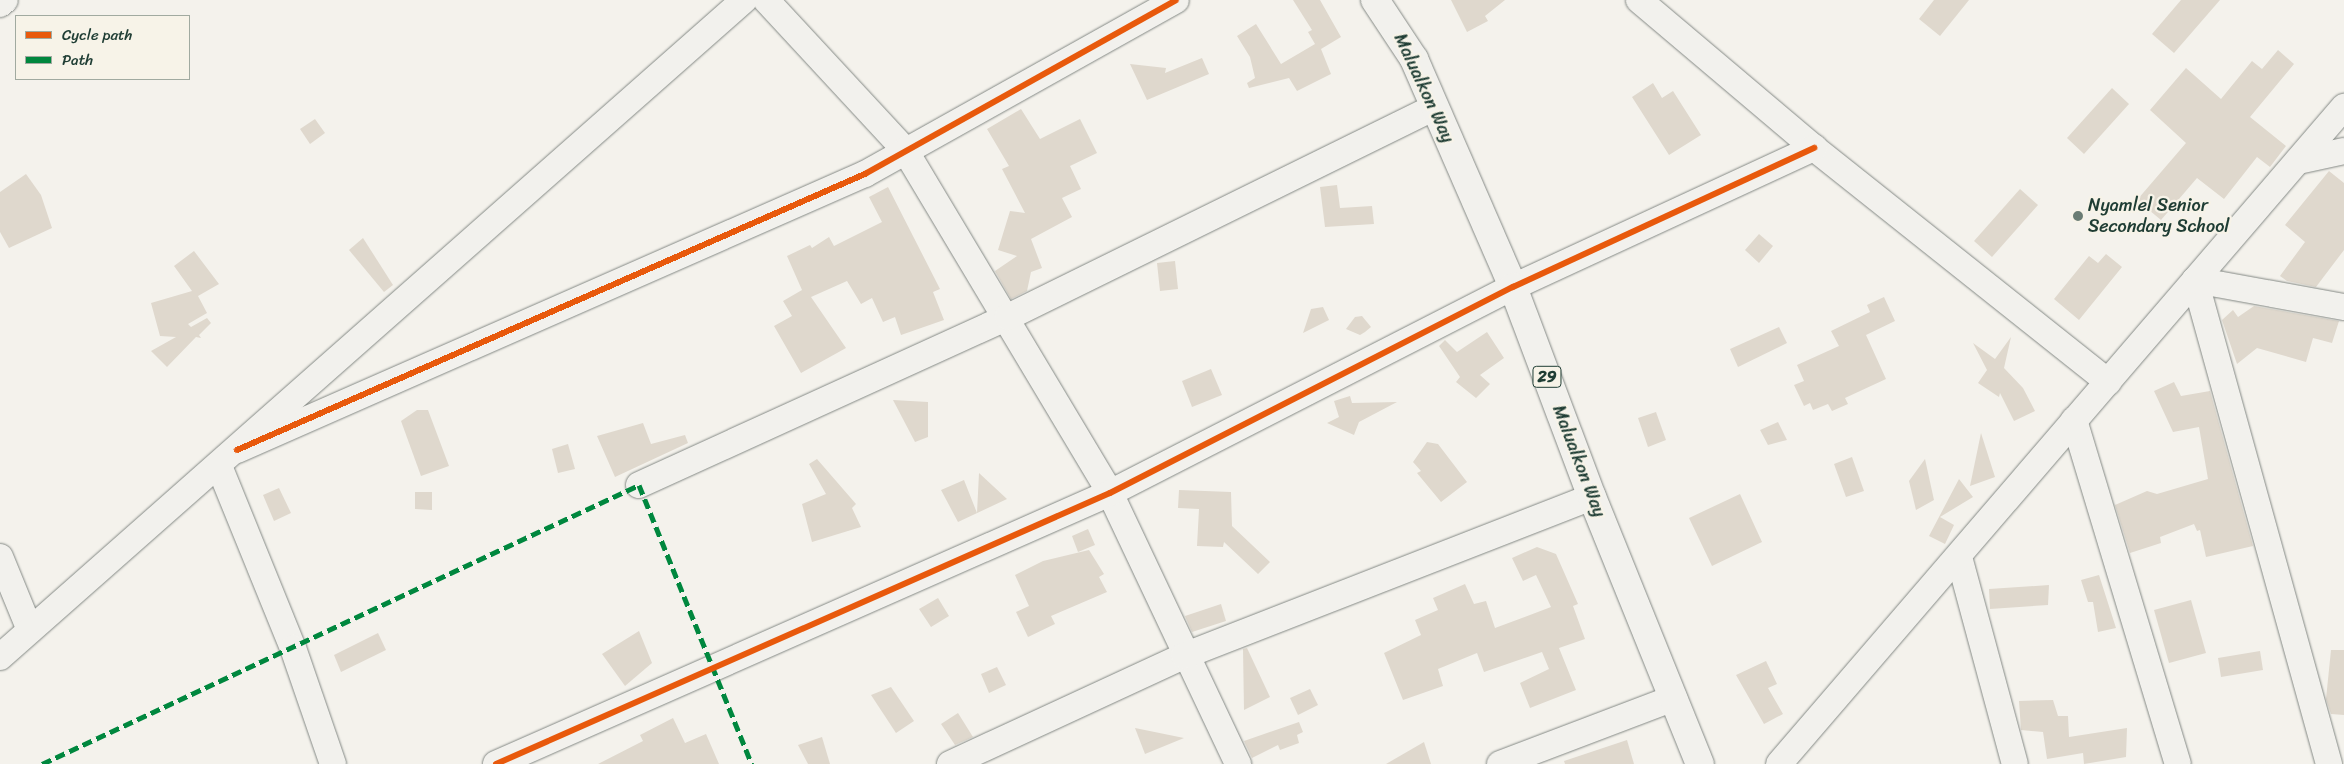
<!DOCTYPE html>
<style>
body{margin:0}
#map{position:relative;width:2344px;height:764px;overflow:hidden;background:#f4f2ec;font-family:Sriracha,sans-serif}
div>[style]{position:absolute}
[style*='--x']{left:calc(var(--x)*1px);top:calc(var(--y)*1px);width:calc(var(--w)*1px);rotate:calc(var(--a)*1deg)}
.building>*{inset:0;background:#dfd8cd}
.roads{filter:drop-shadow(0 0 1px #848985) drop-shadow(0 0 1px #848985)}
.minor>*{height:26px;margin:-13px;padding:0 13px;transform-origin:13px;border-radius:13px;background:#f2f1ed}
.major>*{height:28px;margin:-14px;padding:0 14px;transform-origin:14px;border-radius:14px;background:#f2f1ed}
.quiet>*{height:5px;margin-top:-2.5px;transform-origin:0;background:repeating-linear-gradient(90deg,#00873e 0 10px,transparent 0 15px)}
.cycleway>*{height:6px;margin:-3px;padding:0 3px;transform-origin:3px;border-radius:3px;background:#e8590c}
.dots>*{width:14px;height:14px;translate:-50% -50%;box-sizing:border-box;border:2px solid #f7f3e8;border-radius:50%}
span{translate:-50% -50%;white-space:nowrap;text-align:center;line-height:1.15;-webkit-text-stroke:4.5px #f7f3e8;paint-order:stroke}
.shield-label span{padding:1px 4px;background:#f7f3e8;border:1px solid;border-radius:4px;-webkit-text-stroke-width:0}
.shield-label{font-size:16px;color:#1f3d34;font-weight:700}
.street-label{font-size:18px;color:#1f3d34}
.poi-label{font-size:18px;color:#1f3d34}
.left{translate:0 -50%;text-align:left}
.legend{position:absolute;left:15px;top:15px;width:175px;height:65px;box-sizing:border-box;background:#f7f3e8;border:1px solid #a1aaa0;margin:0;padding:6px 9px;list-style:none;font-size:15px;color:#1f3d34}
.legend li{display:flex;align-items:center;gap:10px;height:25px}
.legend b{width:25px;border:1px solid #a1aaa0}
</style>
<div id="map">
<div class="building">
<i style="clip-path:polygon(1293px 0,1320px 0,1341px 37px,1321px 49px,1331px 74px,1297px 91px,1289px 78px,1249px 88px,1247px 83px,1255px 78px,1250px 57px,1237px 36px,1256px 24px,1281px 64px,1315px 44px,1308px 32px,1312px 30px)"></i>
<i style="clip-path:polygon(1451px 0,1505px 0,1485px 16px,1488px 21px,1467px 32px)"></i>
<i style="clip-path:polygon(1934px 0,1969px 0,1940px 36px,1919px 19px)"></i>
<i style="clip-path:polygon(2181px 0,2220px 0,2174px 53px,2152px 34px)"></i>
<i style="clip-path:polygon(2278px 50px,2294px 64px,2250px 117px,2286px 146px,2270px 167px,2257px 157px,2224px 199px,2197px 178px,2161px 220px,2137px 200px,2186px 143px,2150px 110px,2186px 68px,2221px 99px,2252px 61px,2262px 69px)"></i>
<i style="clip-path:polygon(1202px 58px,1209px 74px,1147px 100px,1130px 64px,1166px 68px,1165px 73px)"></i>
<i style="clip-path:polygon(1653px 83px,1662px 98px,1673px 91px,1701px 135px,1669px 155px,1632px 97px)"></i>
<i style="clip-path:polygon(2112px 88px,2129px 104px,2084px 154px,2067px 138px)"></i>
<i style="clip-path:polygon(1021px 109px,1040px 139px,1080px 119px,1097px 153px,1070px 166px,1081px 189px,1062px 198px,1072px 217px,1031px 239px,1042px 268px,1031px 272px,1027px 291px,1011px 299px,995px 271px,1017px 256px,998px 250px,1010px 211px,1025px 213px,1002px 169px,1009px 166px,987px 129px)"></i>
<i style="clip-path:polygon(315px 119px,325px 133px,310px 144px,300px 129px)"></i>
<i style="clip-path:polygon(2329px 171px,2344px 183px,2344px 250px,2316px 287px,2287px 281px,2280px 276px,2305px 242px,2285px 225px)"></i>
<i style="clip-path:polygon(26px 174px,41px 195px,52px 228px,9px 248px,0 232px,0 192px)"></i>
<i style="clip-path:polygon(1337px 185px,1340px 208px,1372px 206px,1374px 224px,1325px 227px,1320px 187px)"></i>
<i style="clip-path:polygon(888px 187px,940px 289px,933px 292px,944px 320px,901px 335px,895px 317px,883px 322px,872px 298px,861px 304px,847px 281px,811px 297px,846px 348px,801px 373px,774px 326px,792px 316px,783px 301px,802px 290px,787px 256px,810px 245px,812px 248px,829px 237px,834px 246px,882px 222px,869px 197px)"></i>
<i style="clip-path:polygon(2020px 189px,2038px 205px,1992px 257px,1974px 241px)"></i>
<i style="clip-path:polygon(1759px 234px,1773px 246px,1759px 263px,1745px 250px)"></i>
<i style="clip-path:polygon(363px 238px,393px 285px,384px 292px,349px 250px)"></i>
<i style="clip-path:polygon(194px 251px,219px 284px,198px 296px,207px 313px,188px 324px,191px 327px,207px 318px,211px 323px,199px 335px,201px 338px,196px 337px,167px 367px,151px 351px,176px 337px,160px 336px,151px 303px,192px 291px,174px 266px)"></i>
<i style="clip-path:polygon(2106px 254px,2122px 267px,2079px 320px,2054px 299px,2089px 256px,2098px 263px)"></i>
<i style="clip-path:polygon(1175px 261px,1178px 289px,1160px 291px,1157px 263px)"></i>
<i style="clip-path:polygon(1884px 297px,1895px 321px,1866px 335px,1886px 379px,1845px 398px,1848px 404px,1832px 411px,1828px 404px,1813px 410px,1810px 403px,1804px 406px,1794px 385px,1804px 381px,1797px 365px,1839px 346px,1831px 331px,1870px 312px,1867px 305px)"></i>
<i style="clip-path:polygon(2254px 306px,2339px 321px,2332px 343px,2313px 338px,2306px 362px,2257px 348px,2237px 364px,2222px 320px,2233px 310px,2238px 317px)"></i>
<i style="clip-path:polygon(1323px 307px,1329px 320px,1303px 333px,1311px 309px)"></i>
<i style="clip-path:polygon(1362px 316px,1371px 327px,1365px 332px,1360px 335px,1346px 329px,1355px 317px)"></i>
<i style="clip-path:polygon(1779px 327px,1787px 343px,1738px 367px,1730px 349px)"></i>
<i style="clip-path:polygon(1487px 332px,1504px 358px,1480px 375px,1490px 384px,1476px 398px,1456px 382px,1460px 377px,1439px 346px,1445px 340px,1457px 352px)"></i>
<i style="clip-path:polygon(2011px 337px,2004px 368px,2023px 388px,2035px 411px,2014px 421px,2000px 393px,1999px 397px,1978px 383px,1987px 370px,1973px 343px,1995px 359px)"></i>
<i style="clip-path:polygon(1211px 369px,1222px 395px,1192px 407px,1182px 381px)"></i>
<i style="clip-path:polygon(2174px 382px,2181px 396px,2210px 391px,2253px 546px,2206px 557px,2200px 530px,2197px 531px,2194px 524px,2160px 537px,2161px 543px,2130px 553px,2115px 505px,2147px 491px,2157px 494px,2208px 479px,2199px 427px,2173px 432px,2154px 391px)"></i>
<i style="clip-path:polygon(1350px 396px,1352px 403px,1397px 402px,1359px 422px,1354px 435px,1327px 423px,1339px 417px,1334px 401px)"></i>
<i style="clip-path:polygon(893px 400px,928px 402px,928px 437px,915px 442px)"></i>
<i style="clip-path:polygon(417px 410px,428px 410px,449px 466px,421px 476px,401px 421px)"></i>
<i style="clip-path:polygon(1656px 412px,1666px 440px,1648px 447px,1638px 418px)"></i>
<i style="clip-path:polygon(1778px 422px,1787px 440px,1768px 445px,1760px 430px)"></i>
<i style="clip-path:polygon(643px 423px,651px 444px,685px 435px,688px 443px,615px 477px,597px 436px)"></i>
<i style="clip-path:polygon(1981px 433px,1995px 477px,1970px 486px)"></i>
<i style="clip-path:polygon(1427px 442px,1438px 444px,1467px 482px,1441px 502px,1417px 473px,1421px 471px,1413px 462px)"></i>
<i style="clip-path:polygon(568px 444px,575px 469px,558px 473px,552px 449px)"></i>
<i style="clip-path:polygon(1852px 457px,1864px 491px,1846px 497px,1834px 464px)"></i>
<i style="clip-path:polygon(817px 459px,856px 504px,852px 508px,861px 527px,812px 542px,802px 504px,826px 494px,809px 464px)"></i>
<i style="clip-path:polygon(1925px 459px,1934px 500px,1916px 510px,1909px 481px)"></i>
<i style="clip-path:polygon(979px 473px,1007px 499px,958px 522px,941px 490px,964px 480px,977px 513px)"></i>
<i style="clip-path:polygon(1959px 479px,1973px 497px,1940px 517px,1954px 525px,1945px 544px,1929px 536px)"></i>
<i style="clip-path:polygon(279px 488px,291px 513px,274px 521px,263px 495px)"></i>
<i style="clip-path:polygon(1179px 490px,1231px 492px,1232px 526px,1270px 562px,1258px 574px,1224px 542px,1223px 547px,1197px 546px,1199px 509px,1178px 508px)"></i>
<i style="clip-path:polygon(415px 492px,432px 492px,432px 510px,415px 509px)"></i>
<i style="clip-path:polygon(1740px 494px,1762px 542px,1712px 566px,1689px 518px)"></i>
<i style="clip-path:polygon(1088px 529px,1095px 545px,1078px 552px,1072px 536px)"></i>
<i style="clip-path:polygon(1537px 547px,1556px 554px,1578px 604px,1573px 606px,1585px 639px,1559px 648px,1576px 690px,1530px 708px,1520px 683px,1549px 669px,1542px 652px,1484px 672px,1477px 653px,1438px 669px,1443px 686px,1403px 700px,1384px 653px,1421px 635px,1415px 620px,1438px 610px,1433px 598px,1465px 584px,1474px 604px,1486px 601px,1495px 628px,1551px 607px,1536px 575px,1523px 581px,1512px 558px)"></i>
<i style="clip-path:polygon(1089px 550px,1104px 574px,1099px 577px,1107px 592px,1051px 616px,1055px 624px,1028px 637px,1016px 612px,1029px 606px,1015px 575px,1043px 561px)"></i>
<i style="clip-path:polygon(2099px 575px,2116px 628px,2098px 632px,2093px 602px,2088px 602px,2081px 580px)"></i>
<i style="clip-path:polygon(2049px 585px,2048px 605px,1990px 609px,1989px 589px)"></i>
<i style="clip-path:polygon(938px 598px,949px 616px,931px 627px,919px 609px)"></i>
<i style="clip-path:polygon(2191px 600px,2206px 653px,2169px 663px,2154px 610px)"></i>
<i style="clip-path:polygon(1221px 604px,1226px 621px,1192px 632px,1185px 616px)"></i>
<i style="clip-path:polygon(639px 631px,652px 663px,625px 686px,602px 654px)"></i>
<i style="clip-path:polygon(378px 633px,386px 650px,341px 672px,334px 655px)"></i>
<i style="clip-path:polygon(1247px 648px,1270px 697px,1244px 710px,1243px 649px)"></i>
<i style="clip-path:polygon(2331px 650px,2344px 650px,2344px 715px,2331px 714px,2326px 699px)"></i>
<i style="clip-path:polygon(2260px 651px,2263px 670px,2221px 677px,2218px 658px)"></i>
<i style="clip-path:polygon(1766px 661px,1777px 684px,1768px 688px,1783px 714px,1764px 724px,1736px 675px)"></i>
<i style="clip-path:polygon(997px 667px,1006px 685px,989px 693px,981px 674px)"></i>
<i style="clip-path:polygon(891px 687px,914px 721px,896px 733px,871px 695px)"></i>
<i style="clip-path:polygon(1310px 689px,1318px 705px,1298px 715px,1290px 698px)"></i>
<i style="clip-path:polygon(2053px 700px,2058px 716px,2068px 716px,2069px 737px,2127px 728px,2126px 757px,2084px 764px,2083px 753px,2047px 759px,2043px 732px,2021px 730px,2019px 701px)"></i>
<i style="clip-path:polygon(958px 713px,973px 737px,955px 745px,941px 724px)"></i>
<i style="clip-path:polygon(673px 718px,685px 743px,706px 734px,719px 764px,598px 764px,643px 741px,640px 735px)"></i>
<i style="clip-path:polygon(1299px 722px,1303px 732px,1297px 735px,1299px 743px,1280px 750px,1278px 745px,1252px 758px,1244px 741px)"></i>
<i style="clip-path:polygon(1135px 728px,1184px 738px,1145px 754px)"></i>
<i style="clip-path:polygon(822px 737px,830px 764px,808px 764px,798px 745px)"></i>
<i style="clip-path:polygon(1627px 740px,1634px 764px,1565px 764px,1564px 761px)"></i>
<i style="clip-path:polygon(1424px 742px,1431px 764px,1386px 764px)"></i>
</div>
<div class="roads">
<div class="minor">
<i style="--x:766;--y:0;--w:205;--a:47.2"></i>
<i style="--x:905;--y:150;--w:400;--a:59.1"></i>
<i style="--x:1110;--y:493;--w:300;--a:64.7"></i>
<i style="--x:1639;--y:0;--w:229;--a:40.2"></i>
<i style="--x:1814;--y:148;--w:376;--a:38.5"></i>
<i style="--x:0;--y:4;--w:6;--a:-39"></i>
<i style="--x:2298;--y:161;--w:47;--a:-12.3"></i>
<i style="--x:2074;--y:420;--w:359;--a:73.2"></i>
<i style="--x:237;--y:450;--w:686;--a:-23.73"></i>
<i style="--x:865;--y:174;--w:356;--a:-29.2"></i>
<i style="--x:219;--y:466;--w:196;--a:67.9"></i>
<i style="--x:293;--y:648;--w:123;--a:71"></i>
<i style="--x:639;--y:485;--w:405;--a:-24.5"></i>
<i style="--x:1008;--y:317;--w:475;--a:-26.2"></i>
<i style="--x:0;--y:557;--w:79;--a:67.7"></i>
<i style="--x:1959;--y:557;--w:214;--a:74.9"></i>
<i style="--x:0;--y:657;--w:993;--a:-41.45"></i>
<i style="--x:496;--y:764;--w:671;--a:-23.82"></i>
<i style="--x:1110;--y:493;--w:453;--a:-27.1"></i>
<i style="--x:1513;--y:287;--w:332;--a:-24.8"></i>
<i style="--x:950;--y:764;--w:258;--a:-24.8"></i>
<i style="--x:1184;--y:656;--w:438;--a:-21.3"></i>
<i style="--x:1500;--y:764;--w:186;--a:-20.8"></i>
<i style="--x:1779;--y:764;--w:867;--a:-49.31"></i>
<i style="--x:2329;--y:764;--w:502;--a:-105.48"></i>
<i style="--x:2195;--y:280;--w:151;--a:10.3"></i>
</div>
<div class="major">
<i style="--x:1375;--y:0;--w:71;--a:56.5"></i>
<i style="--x:1414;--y:59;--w:249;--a:66.5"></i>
<i style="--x:1513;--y:287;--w:224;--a:69.4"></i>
<i style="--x:1592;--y:497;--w:288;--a:68"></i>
</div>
</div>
<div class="quiet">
<i style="--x:42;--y:764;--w:659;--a:-25.05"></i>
<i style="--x:639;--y:485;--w:301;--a:68"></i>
</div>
<div class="cycleway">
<i style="--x:237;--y:450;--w:686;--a:-23.73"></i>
<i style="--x:865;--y:174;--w:356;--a:-29.2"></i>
<i style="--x:496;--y:764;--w:671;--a:-23.82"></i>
<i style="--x:1110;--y:493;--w:453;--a:-27.1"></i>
<i style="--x:1513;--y:287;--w:332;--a:-24.8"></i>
</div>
<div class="dots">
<i style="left:2078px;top:216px;background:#6a7c74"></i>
</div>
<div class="shield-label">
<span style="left:1547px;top:377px">29</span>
</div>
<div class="street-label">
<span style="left:1424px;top:88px;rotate:65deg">Malualkon Way</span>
<span style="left:1579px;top:461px;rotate:69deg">Malualkon Way</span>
</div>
<div class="poi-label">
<span class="left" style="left:2088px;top:216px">Nyamlel Senior<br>Secondary School</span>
</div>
<ul class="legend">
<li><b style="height:6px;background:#e8590c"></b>Cycle path</li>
<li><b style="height:6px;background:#00873e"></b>Path</li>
</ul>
</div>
